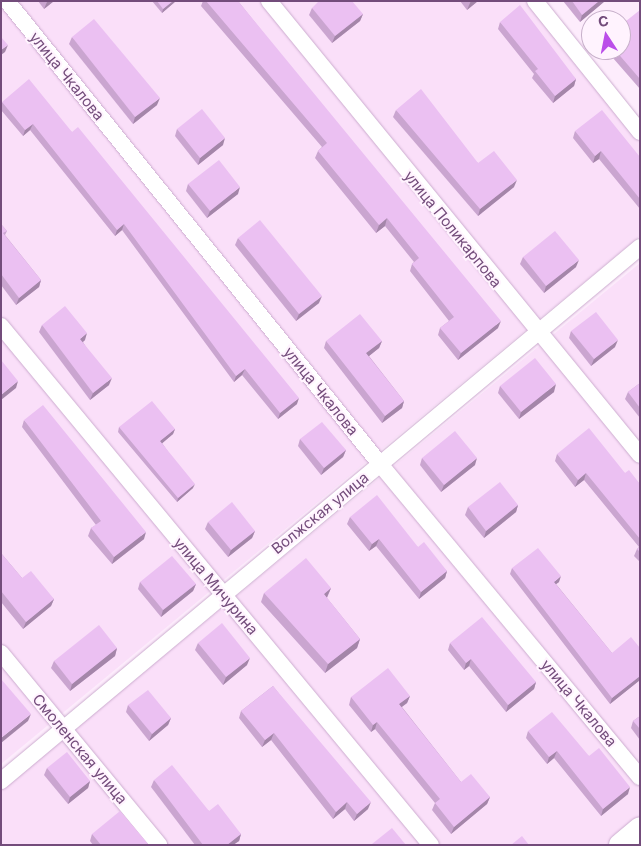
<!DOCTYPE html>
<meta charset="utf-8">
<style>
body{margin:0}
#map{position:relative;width:641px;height:846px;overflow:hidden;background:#fdecfc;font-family:Inter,sans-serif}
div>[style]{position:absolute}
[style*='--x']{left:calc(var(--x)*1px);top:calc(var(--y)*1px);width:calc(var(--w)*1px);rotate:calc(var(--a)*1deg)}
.residential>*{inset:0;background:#fadff9}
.roads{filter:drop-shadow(0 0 1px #ccaccf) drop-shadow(0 0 1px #ccaccf)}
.minor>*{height:16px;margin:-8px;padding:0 8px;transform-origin:8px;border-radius:8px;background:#fff}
.secondary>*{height:22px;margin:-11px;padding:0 11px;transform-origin:11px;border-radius:11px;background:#fff}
.wall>*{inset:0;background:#caa5d0}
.shaded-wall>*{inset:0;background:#a486a9}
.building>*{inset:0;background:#ebc0f2}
span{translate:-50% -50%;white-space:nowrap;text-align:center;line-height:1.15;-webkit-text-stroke:4px #fff3fe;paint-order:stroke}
.street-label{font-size:15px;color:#734c7b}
.frame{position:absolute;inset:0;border:2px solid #734c7b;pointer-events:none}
.north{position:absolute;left:581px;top:10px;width:50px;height:50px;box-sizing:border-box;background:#fff3fe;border:1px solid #c7b0ca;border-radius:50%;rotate:349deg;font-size:14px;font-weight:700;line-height:20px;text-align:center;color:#734c7b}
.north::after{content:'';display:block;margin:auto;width:18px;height:22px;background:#bb4ee9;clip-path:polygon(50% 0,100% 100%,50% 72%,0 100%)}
</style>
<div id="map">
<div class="residential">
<i style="clip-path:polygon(1px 1px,530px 1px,640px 139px,640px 236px,1px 764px)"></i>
<i style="clip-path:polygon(640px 263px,640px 845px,1px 845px,1px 790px)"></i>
</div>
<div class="roads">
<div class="minor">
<i style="--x:7;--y:1;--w:595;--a:51.14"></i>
<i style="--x:380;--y:464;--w:407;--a:50.3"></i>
<i style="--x:269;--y:1;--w:586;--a:50.74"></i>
<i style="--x:535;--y:1;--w:168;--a:51.3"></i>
<i style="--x:1;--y:326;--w:674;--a:50.36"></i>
<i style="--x:1;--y:653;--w:249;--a:50.5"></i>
<i style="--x:1;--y:781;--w:833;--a:-39.88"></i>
</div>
<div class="secondary">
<i style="--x:620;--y:845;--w:26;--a:-40"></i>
</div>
</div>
<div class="wall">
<i style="clip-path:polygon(38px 1px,54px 1px,44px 9px)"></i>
<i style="clip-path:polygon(152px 1px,176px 1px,162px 13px)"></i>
<i style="clip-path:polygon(203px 1px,238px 1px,498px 328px,458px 360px,438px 335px,440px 328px,449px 321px,410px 271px,412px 264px,414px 262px,385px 226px,376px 233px,315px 158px,318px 151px,322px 147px,201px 6px)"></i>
<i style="clip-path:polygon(460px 1px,478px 1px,467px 10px)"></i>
<i style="clip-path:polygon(563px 1px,605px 1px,580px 22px)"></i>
<i style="clip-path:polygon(312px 8px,363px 14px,360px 21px,332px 43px,309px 15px)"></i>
<i style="clip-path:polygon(640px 10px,640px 89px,606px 50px,621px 50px)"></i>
<i style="clip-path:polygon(500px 22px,576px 79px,574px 86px,553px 103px,532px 78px,534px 74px,498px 29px)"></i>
<i style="clip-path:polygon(72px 37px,157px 105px,133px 124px,69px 44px)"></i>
<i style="clip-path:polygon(2px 102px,72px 132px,297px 404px,278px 419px,242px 375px,234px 382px,122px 230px,115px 236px,30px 130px,23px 136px,1px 110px)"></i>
<i style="clip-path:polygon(396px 110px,478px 163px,514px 187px,478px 216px,393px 117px)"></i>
<i style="clip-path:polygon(177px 129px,223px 145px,198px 165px,175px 136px)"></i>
<i style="clip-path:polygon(575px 131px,640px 157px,640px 209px,599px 159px,593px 163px,573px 138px)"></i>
<i style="clip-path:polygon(188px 184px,238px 194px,207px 218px,186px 191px)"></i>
<i style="clip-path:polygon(1px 224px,7px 231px,5px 235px,41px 280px,39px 287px,16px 305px,1px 285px)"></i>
<i style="clip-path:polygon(238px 238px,319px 303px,296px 321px,235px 245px)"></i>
<i style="clip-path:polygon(523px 257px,576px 267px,544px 293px,520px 264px)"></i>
<i style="clip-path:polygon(42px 325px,85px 340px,83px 342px,109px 385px,90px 400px,39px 332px)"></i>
<i style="clip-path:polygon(571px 331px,615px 347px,591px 366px,569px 338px)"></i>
<i style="clip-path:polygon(326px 341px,382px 341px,379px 348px,369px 356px,404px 401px,402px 408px,382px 423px,324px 348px)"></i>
<i style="clip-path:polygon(640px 383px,640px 418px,625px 399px,628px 392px)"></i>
<i style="clip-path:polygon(500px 386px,554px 392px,519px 419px,498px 393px)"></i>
<i style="clip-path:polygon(24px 420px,144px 539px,112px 564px,88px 536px,91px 528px,96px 525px,22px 427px)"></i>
<i style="clip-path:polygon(119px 427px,175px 429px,173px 434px,162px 443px,193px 488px,177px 502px,118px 432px)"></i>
<i style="clip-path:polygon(300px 439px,346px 450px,343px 457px,321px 475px,298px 446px)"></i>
<i style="clip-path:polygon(557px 454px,625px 473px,640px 484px,640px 562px,634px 556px,637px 549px,639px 547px,584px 480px,575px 487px,555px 461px)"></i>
<i style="clip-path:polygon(422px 458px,475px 465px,441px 492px,420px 465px)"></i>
<i style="clip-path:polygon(518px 505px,516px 512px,484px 538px,465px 515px,468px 507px)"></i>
<i style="clip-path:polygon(350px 517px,418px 547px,447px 571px,445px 578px,419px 599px,376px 546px,369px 551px,347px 524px)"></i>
<i style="clip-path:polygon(208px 522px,255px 531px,252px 538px,228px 557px,205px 529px)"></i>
<i style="clip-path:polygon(1px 553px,22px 578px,54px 599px,51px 606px,23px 629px,1px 602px)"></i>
<i style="clip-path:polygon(512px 568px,559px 582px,556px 584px,612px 653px,640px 648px,640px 680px,610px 704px,510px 574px)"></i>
<i style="clip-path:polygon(140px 582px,196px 584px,193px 591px,161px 617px,138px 589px)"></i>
<i style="clip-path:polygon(331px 588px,327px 598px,360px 639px,357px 648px,325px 673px,261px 602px,264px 593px)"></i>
<i style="clip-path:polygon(198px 643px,247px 665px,223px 685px,195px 650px)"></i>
<i style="clip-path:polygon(450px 643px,536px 682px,534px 689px,506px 712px,469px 666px,464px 670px,448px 650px)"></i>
<i style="clip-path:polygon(117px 648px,115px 656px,70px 691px,51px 668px,54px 661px)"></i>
<i style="clip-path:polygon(273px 686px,368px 809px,354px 821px,345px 809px,333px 819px,271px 740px,262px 747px,239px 718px,241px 711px)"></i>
<i style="clip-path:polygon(410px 696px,407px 703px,402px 707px,461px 782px,490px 797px,487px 804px,451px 834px,432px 810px,435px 803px,375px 729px,371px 732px,349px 705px,351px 697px)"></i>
<i style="clip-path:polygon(128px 705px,171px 718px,168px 725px,149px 741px,126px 712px)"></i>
<i style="clip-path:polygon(640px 716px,640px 740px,631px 728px,633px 721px)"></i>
<i style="clip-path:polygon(528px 731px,589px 756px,628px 794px,601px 816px,554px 758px,547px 764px,526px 738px)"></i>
<i style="clip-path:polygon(47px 768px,90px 781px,88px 788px,68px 804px,44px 775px)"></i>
<i style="clip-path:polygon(154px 780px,209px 811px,241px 834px,239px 841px,233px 845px,195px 845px,151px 787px)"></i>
<i style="clip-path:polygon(92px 834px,149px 845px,93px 845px,90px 841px)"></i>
</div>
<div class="shaded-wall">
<i style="clip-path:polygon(47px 1px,54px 1px,44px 9px,47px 2px)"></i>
<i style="clip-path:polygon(173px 1px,176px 1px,162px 13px,163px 9px)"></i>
<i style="clip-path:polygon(471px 1px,478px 1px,467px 10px,470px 3px)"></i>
<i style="clip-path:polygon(599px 1px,605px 1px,580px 22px,582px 15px)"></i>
<i style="clip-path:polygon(363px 14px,360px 21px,332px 43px,335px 36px)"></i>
<i style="clip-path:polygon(8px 45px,5px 52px,1px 55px,1px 50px)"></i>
<i style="clip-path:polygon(576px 79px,574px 86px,553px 103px,555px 96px)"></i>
<i style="clip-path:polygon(160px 98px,157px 105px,133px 124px,135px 117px)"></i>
<i style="clip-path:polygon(33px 124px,30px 130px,23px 136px,25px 130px)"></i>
<i style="clip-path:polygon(225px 138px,223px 145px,198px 165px,200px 158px)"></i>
<i style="clip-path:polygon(601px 151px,599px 159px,593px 163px,595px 156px)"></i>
<i style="clip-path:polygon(517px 180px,514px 187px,478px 216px,480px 209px)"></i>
<i style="clip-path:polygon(240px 187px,238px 194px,207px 218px,210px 211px)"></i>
<i style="clip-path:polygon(387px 218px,385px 226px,376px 233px,379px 225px)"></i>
<i style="clip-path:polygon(124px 224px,122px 230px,115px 236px,117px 230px)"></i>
<i style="clip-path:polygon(579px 260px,576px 267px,544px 293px,546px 286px)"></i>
<i style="clip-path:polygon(41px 280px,39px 287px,16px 305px,19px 298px)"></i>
<i style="clip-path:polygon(322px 296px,319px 303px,296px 321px,299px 314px)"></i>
<i style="clip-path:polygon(501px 321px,498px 328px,458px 360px,461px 353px)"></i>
<i style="clip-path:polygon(87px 333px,85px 340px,78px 346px,80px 339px)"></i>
<i style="clip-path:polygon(618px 340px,615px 347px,591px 366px,594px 359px)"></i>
<i style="clip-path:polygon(382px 341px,379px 348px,364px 360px,366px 353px)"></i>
<i style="clip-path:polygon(245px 369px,242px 375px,234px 382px,236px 376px)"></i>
<i style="clip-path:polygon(112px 378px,109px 385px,90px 400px,93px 393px)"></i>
<i style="clip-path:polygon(18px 381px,16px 388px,1px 400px,1px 395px)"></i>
<i style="clip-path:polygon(556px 384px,554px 392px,519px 419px,521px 412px)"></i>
<i style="clip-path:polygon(299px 398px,297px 404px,278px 419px,280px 413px)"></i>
<i style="clip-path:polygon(404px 401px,402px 408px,382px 423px,385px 416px)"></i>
<i style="clip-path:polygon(175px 429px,173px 434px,159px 446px,160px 441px)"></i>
<i style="clip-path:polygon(346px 450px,343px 457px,321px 475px,324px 468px)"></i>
<i style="clip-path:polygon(477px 458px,475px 465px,441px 492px,444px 485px)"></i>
<i style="clip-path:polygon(586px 473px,584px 480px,575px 487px,578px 480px)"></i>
<i style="clip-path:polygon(195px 484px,193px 488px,177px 502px,178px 498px)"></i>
<i style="clip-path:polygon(518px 505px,516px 512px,484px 538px,486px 531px)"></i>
<i style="clip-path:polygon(255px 531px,252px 538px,228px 557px,231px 550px)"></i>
<i style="clip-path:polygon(146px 532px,144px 539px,112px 564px,114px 557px)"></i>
<i style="clip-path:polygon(379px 539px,376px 546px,369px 551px,372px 544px)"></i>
<i style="clip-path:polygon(447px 571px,445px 578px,419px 599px,421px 592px)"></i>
<i style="clip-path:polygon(561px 576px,559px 582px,552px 587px,554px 582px)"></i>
<i style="clip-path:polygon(196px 584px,193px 591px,161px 617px,163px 610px)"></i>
<i style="clip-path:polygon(331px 588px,327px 597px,320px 603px,324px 594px)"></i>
<i style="clip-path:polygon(54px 599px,51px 606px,23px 629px,26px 622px)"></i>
<i style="clip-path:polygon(360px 639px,357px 648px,325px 673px,328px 664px)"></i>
<i style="clip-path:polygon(117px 648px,115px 656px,70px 691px,72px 684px)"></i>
<i style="clip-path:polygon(250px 658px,247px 665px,223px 685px,226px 677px)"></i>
<i style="clip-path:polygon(471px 659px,469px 666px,464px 670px,466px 663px)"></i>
<i style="clip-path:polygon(640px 676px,640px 680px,610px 704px,612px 698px)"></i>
<i style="clip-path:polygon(536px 682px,534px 689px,506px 712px,508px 705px)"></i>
<i style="clip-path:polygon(410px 696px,407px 703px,396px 711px,399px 704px)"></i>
<i style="clip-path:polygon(31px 714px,28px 721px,1px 743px,1px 738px)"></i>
<i style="clip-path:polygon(171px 718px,168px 725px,149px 741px,152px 734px)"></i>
<i style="clip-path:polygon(377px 722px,375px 729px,371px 732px,373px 725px)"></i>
<i style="clip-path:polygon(274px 733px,271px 740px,262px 747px,265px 740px)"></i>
<i style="clip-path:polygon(557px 751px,554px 758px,547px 764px,549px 757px)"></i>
<i style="clip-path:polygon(90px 781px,88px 788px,68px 804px,70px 797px)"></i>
<i style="clip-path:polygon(630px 787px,628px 794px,601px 816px,603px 809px)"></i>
<i style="clip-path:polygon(490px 797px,487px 804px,451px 834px,454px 827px)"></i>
<i style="clip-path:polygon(347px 802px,345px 809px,333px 819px,336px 812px)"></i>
<i style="clip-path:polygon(371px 802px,368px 809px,354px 821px,357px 814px)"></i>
<i style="clip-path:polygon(241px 834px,239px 841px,233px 845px,227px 845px)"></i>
</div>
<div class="building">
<i style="clip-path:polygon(157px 1px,173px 1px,163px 9px)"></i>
<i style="clip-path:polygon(206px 1px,238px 1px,501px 321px,461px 353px,440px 328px,454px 317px,412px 264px,419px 258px,387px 218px,379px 225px,318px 151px,327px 143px)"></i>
<i style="clip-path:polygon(319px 1px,352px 1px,363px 14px,335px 36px,312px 8px)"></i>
<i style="clip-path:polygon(572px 1px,599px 1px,582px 15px)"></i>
<i style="clip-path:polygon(520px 5px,576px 79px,555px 96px,535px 71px,538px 69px,500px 22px)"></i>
<i style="clip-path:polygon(640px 10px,640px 79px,615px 50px,621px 50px,621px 25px)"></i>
<i style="clip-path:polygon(94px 19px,160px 98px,135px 117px,72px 37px)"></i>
<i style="clip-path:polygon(1px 37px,8px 45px,1px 50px)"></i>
<i style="clip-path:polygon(29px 79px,72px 132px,78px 127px,299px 398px,280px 413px,245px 369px,236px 376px,124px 224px,117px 230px,33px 124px,25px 130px,2px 102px)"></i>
<i style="clip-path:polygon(421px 89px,478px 163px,494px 151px,517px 180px,480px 209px,396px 110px)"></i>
<i style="clip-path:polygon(202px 109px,225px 138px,200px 158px,177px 129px)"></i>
<i style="clip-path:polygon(602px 110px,640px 157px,640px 199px,601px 151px,595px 156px,575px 131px)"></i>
<i style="clip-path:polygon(219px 160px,240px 187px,210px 211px,188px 184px)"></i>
<i style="clip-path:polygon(260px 220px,322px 296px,299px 314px,238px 238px)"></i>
<i style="clip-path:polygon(1px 224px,7px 231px,3px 233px,41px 280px,19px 298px,1px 274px)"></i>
<i style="clip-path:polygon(555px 231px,579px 260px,546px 286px,523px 257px)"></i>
<i style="clip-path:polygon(65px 306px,87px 333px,80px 339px,112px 378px,93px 393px,42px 325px)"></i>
<i style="clip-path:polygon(596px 312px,618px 340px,594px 359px,571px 331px)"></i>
<i style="clip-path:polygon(360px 314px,382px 341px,366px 353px,404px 401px,385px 416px,326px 341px)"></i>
<i style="clip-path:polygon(535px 358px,556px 384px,521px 412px,500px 386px)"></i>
<i style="clip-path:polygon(1px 360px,18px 381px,1px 395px)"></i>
<i style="clip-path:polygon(640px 383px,640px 408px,628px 392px)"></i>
<i style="clip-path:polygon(152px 401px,175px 429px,160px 441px,195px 484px,178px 498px,119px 427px)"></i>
<i style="clip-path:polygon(43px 405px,146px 532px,114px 557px,91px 528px,101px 521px,24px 420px)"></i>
<i style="clip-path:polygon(322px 422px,346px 450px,324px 468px,300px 439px)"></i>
<i style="clip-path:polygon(589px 428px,625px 473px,629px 470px,640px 484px,640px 539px,586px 473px,578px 480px,557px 454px)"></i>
<i style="clip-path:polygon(455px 431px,477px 458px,444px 485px,422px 458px)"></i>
<i style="clip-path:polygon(500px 482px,518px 505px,486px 531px,468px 507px)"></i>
<i style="clip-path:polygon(377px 495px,418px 547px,424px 542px,447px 571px,421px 592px,379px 539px,372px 544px,350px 517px)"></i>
<i style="clip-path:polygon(232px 502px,255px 531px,231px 550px,208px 522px)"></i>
<i style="clip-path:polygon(640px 547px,640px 552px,637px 549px)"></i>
<i style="clip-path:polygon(538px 548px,561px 576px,554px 582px,612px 653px,631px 637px,640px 648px,640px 676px,612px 698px,512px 568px)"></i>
<i style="clip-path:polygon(1px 553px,22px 578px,31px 571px,54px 599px,26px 622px,1px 591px)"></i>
<i style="clip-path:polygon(172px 556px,196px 584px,163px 610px,140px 582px)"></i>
<i style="clip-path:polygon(306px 558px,331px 588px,324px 594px,360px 639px,328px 664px,264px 593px)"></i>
<i style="clip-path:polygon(482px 617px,536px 682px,508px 705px,471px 659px,466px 663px,450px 643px)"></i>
<i style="clip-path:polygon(222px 623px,250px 658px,226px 677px,198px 643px)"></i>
<i style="clip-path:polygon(99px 625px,117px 648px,72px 684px,54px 661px)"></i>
<i style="clip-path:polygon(388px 668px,410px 696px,399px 704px,461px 782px,471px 774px,490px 797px,454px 827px,435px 803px,440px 799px,377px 722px,373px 725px,351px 697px)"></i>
<i style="clip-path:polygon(1px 679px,31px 714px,1px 738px)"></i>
<i style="clip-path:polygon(273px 686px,371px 802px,357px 814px,347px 802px,336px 812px,274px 733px,265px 740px,241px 711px)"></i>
<i style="clip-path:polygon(148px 690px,171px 718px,152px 734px,128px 705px)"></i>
<i style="clip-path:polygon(552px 712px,589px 756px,599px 748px,630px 787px,603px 809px,557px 751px,549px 757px,528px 731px)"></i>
<i style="clip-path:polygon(640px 716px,640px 729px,633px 721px)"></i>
<i style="clip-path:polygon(67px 752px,90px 781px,70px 797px,47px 768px)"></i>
<i style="clip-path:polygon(172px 765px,209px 811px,218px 804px,241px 834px,227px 845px,203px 845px,154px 780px)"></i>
<i style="clip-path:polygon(120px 811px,149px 845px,101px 845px,92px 834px)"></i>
<i style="clip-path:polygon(392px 828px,406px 845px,372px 845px,372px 844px)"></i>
<i style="clip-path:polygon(522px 836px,529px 845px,511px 845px)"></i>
</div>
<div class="street-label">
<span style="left:67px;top:76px;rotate:51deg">улица Чкалова</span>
<span style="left:453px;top:229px;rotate:51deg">улица Поликарпова</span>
<span style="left:321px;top:391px;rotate:51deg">улица Чкалова</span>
<span style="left:320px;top:513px;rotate:-39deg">Волжская улица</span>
<span style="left:216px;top:586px;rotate:50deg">улица Мичурина</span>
<span style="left:579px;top:703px;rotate:50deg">улица Чкалова</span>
<span style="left:80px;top:749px;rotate:50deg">Смоленская улица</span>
</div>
<div class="frame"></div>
<div class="north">С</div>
</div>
